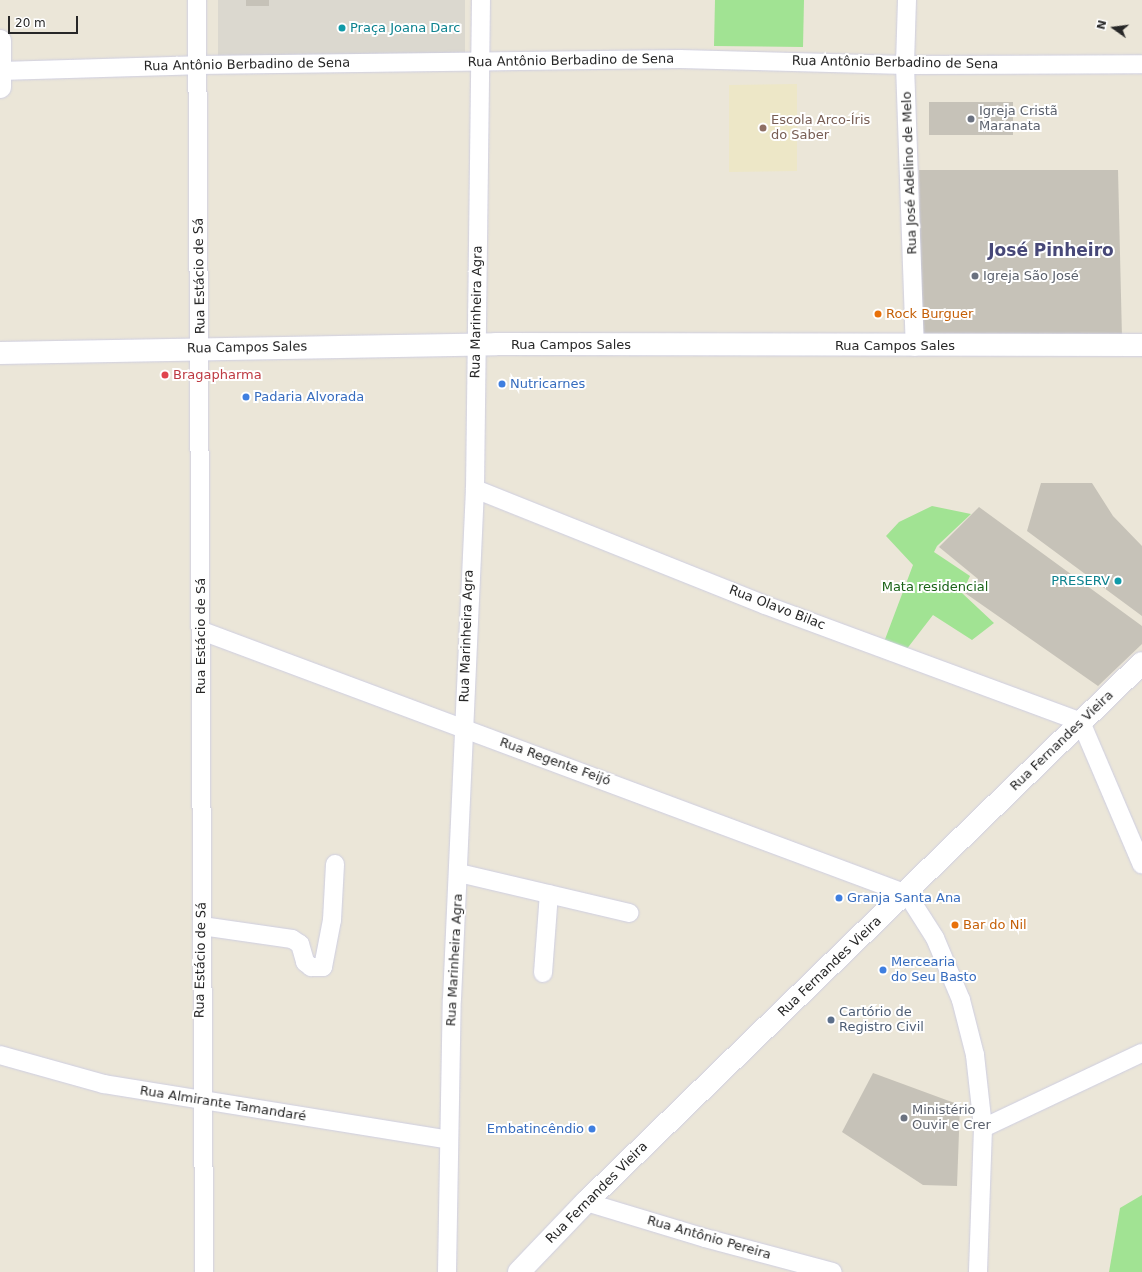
<!DOCTYPE html>
<meta charset="utf-8">
<style>
body{margin:0}
#map{position:relative;width:1142px;height:1272px;overflow:hidden;background:#ebe6d8;font-family:"DejaVu Sans",sans-serif}
div>[style]{position:absolute}
[style*='--x']{left:calc(var(--x)*1px);top:calc(var(--y)*1px);width:calc(var(--w)*1px);rotate:calc(var(--a)*1deg)}
.education>*{inset:0;background:#ede7c7}
.green>*{inset:0;background:#a1e393}
.plaza>*{inset:0;background:#dbd8cf}
.building>*{inset:0;background:#c6c2b8}
.roads{filter:drop-shadow(0 0 1px #cecee1) drop-shadow(0 0 1px #cecee1)}
.street>*{height:18px;margin:-9px;padding:0 9px;transform-origin:9px;border-radius:9px;background:#fff}
.secondary>*{height:22px;margin:-11px;padding:0 11px;transform-origin:11px;border-radius:11px;background:#fff}
.dots>*{width:11px;height:11px;translate:-50% -50%;box-sizing:border-box;border:2px solid #fff;border-radius:50%}
span{translate:-50% -50%;white-space:nowrap;text-align:center;line-height:1.15;-webkit-text-stroke:4px #fff;paint-order:stroke}
.culture-label{font-size:13px;color:#0d838f}
.left{translate:0 -50%;text-align:left}
.right{translate:-100% -50%;text-align:right}
.street-label{font-size:13px;color:#272727}
.worship-label{font-size:13px;color:#5b616d}
.education-label{font-size:13px;color:#785e54}
.food-label{font-size:13px;color:#c56008}
.health-label{font-size:13px;color:#be3a42}
.shop-label{font-size:13px;color:#366cbe}
.park-label{font-size:13px;color:#1b6418}
.service-label{font-size:13px;color:#4e5e75}
.district-label{font-size:17px;color:#474878;font-weight:700}
.north{position:absolute;left:1094px;top:8px;width:40px;height:40px;-webkit-text-stroke:3px #fff;paint-order:stroke;rotate:284deg;font-size:11px;font-weight:700;line-height:16px;text-align:center;color:#272727}
.north::after{content:'';display:block;margin:auto;width:14px;height:18px;background:#272727;clip-path:polygon(50% 0,100% 100%,50% 72%,0 100%)}
.scale{position:absolute;left:8px;top:16px;width:70px;height:18px;box-sizing:border-box;border:2px solid #272727;border-top:0;padding-left:5px;font-size:12px;line-height:14px;white-space:nowrap;color:#272727;-webkit-text-stroke:3px #fff;paint-order:stroke}
</style>
<div id="map">
<div class="education">
<i style="clip-path:polygon(797px 84px,797px 171px,729px 172px,729px 85px)"></i>
</div>
<div class="green">
<i style="clip-path:polygon(715px 0,804px 0,803px 47px,714px 46px)"></i>
<i style="clip-path:polygon(932px 506px,971px 514px,937px 546px,934px 552px,970px 576px,962px 593px,994px 623px,972px 640px,933px 615px,906px 650px,884px 642px,913px 565px,886px 536px,899px 522px)"></i>
<i style="clip-path:polygon(1142px 1195px,1142px 1272px,1109px 1272px,1120px 1208px)"></i>
</div>
<div class="plaza">
<i style="clip-path:polygon(218px 0,465px 0,465px 56px,218px 56px)"></i>
</div>
<div class="building">
<i style="clip-path:polygon(246px 0,269px 0,269px 6px,246px 6px)"></i>
<i style="clip-path:polygon(929px 102px,1013px 102px,1013px 135px,929px 135px)"></i>
<i style="clip-path:polygon(919px 170px,1118px 170px,1122px 338px,921px 338px)"></i>
<i style="clip-path:polygon(1041px 483px,1092px 483px,1113px 516px,1142px 546px,1142px 616px,1027px 531px)"></i>
<i style="clip-path:polygon(979px 507px,1142px 626px,1142px 644px,1098px 686px,965px 593px,978px 579px,939px 547px)"></i>
<i style="clip-path:polygon(873px 1073px,960px 1105px,957px 1186px,923px 1185px,842px 1132px)"></i>
</div>
<div class="roads">
<div class="street">
<i style="--x:197;--y:0;--w:1272;--a:89.68"></i>
<i style="--x:907;--y:0;--w:65;--a:91.8"></i>
<i style="--x:905;--y:65;--w:282;--a:88"></i>
<i style="--x:0;--y:71;--w:197;--a:-1.7"></i>
<i style="--x:197;--y:65;--w:483;--a:-0.7"></i>
<i style="--x:680;--y:59;--w:225;--a:1.5"></i>
<i style="--x:905;--y:65;--w:237;--a:-0.2"></i>
<i style="--x:475;--y:489;--w:312;--a:21.8"></i>
<i style="--x:765;--y:605;--w:337;--a:20.3"></i>
<i style="--x:1081;--y:722;--w:155;--a:66.9"></i>
<i style="--x:202;--y:631;--w:752;--a:20.46"></i>
<i style="--x:907;--y:894;--w:52;--a:57.5"></i>
<i style="--x:935;--y:938;--w:67;--a:67.2"></i>
<i style="--x:961;--y:1000;--w:57;--a:75.7"></i>
<i style="--x:975;--y:1055;--w:73;--a:83.7"></i>
<i style="--x:983;--y:1128;--w:144;--a:92"></i>
<i style="--x:459;--y:873;--w:175;--a:13.2"></i>
<i style="--x:202;--y:926;--w:91;--a:8.2"></i>
<i style="--x:292;--y:939;--w:9;--a:32"></i>
<i style="--x:300;--y:944;--w:19;--a:74"></i>
<i style="--x:305;--y:962;--w:8;--a:40"></i>
<i style="--x:311;--y:967;--w:12;--a:0"></i>
<i style="--x:323;--y:967;--w:48;--a:-79.2"></i>
<i style="--x:332;--y:920;--w:56;--a:-86.9"></i>
<i style="--x:543;--y:973;--w:79;--a:-85.7"></i>
<i style="--x:0;--y:1055;--w:108;--a:15.6"></i>
<i style="--x:104;--y:1084;--w:349;--a:9.2"></i>
<i style="--x:983;--y:1128;--w:176;--a:-25.3"></i>
<i style="--x:586;--y:1202;--w:124;--a:16.8"></i>
<i style="--x:705;--y:1238;--w:132;--a:14.9"></i>
<i style="--x:447;--y:1272;--w:273;--a:-89"></i>
<i style="--x:452;--y:999;--w:511;--a:-87.42"></i>
<i style="--x:475;--y:489;--w:489;--a:-89.3"></i>
</div>
<div class="secondary">
<i style="--x:0;--y:41;--w:46;--a:90"></i>
<i style="--x:0;--y:353;--w:496;--a:-1"></i>
<i style="--x:496;--y:344;--w:646;--a:0.09"></i>
<i style="--x:519;--y:1272;--w:97;--a:-46.3"></i>
<i style="--x:586;--y:1202;--w:774;--a:-44.11"></i>
</div>
</div>
<div class="dots">
<i style="left:342px;top:28px;background:#0f9aa8"></i>
<i style="left:971px;top:119px;background:#6b7280"></i>
<i style="left:763px;top:128px;background:#8d6e63"></i>
<i style="left:975px;top:276px;background:#6b7280"></i>
<i style="left:878px;top:314px;background:#e8710a"></i>
<i style="left:165px;top:375px;background:#e0444e"></i>
<i style="left:502px;top:384px;background:#3f7fe0"></i>
<i style="left:246px;top:397px;background:#3f7fe0"></i>
<i style="left:1118px;top:581px;background:#0f9aa8"></i>
<i style="left:839px;top:898px;background:#3f7fe0"></i>
<i style="left:955px;top:925px;background:#e8710a"></i>
<i style="left:883px;top:970px;background:#3f7fe0"></i>
<i style="left:831px;top:1020px;background:#5c6f8a"></i>
<i style="left:904px;top:1118px;background:#6b7280"></i>
<i style="left:592px;top:1129px;background:#3f7fe0"></i>
</div>
<div class="culture-label">
<span class="left" style="left:350px;top:28px">Praça Joana Darc</span>
<span class="right" style="left:1110px;top:581px">PRESERV</span>
</div>
<div class="street-label">
<span style="left:571px;top:61px;rotate:-1deg">Rua Antônio Berbadino de Sena</span>
<span style="left:895px;top:63px;rotate:1deg">Rua Antônio Berbadino de Sena</span>
<span style="left:247px;top:65px;rotate:-1deg">Rua Antônio Berbadino de Sena</span>
<span style="left:910px;top:173px;rotate:-92deg">Rua José Adelino de Melo</span>
<span style="left:200px;top:276px;rotate:-91deg">Rua Estácio de Sá</span>
<span style="left:477px;top:312px;rotate:-89deg">Rua Marinheira Agra</span>
<span style="left:571px;top:345px">Rua Campos Sales</span>
<span style="left:895px;top:346px">Rua Campos Sales</span>
<span style="left:247px;top:348px;rotate:-1deg">Rua Campos Sales</span>
<span style="left:777px;top:608px;rotate:21deg">Rua Olavo Bilac</span>
<span style="left:201px;top:636px;rotate:-90deg">Rua Estácio de Sá</span>
<span style="left:467px;top:636px;rotate:-88deg">Rua Marinheira Agra</span>
<span style="left:1062px;top:741px;rotate:-44deg">Rua Fernandes Vieira</span>
<span style="left:555px;top:762px;rotate:20deg">Rua Regente Feijó</span>
<span style="left:201px;top:960px;rotate:-89deg">Rua Estácio de Sá</span>
<span style="left:455px;top:960px;rotate:-87deg">Rua Marinheira Agra</span>
<span style="left:830px;top:967px;rotate:-44deg">Rua Fernandes Vieira</span>
<span style="left:223px;top:1104px;rotate:9deg">Rua Almirante Tamandaré</span>
<span style="left:597px;top:1193px;rotate:-45deg">Rua Fernandes Vieira</span>
<span style="left:709px;top:1238px;rotate:16deg">Rua Antônio Pereira</span>
</div>
<div class="worship-label">
<span class="left" style="left:979px;top:119px">Igreja Cristã<br>Maranata</span>
<span class="left" style="left:983px;top:276px">Igreja São José</span>
<span class="left" style="left:912px;top:1118px">Ministério<br>Ouvir e Crer</span>
</div>
<div class="education-label">
<span class="left" style="left:771px;top:128px">Escola Arco-Íris<br>do Saber</span>
</div>
<div class="food-label">
<span class="left" style="left:886px;top:314px">Rock Burguer</span>
<span class="left" style="left:963px;top:925px">Bar do Nil</span>
</div>
<div class="health-label">
<span class="left" style="left:173px;top:375px">Bragapharma</span>
</div>
<div class="shop-label">
<span class="left" style="left:510px;top:384px">Nutricarnes</span>
<span class="left" style="left:254px;top:397px">Padaria Alvorada</span>
<span class="left" style="left:847px;top:898px">Granja Santa Ana</span>
<span class="left" style="left:891px;top:970px">Mercearia<br>do Seu Basto</span>
<span class="right" style="left:584px;top:1129px">Embatincêndio</span>
</div>
<div class="park-label">
<span style="left:935px;top:587px">Mata residencial</span>
</div>
<div class="service-label">
<span class="left" style="left:839px;top:1020px">Cartório de<br>Registro Civil</span>
</div>
<div class="district-label">
<span style="left:1051px;top:251px">José Pinheiro</span>
</div>
<div class="north">N</div>
<div class="scale">20 m</div>
</div>
